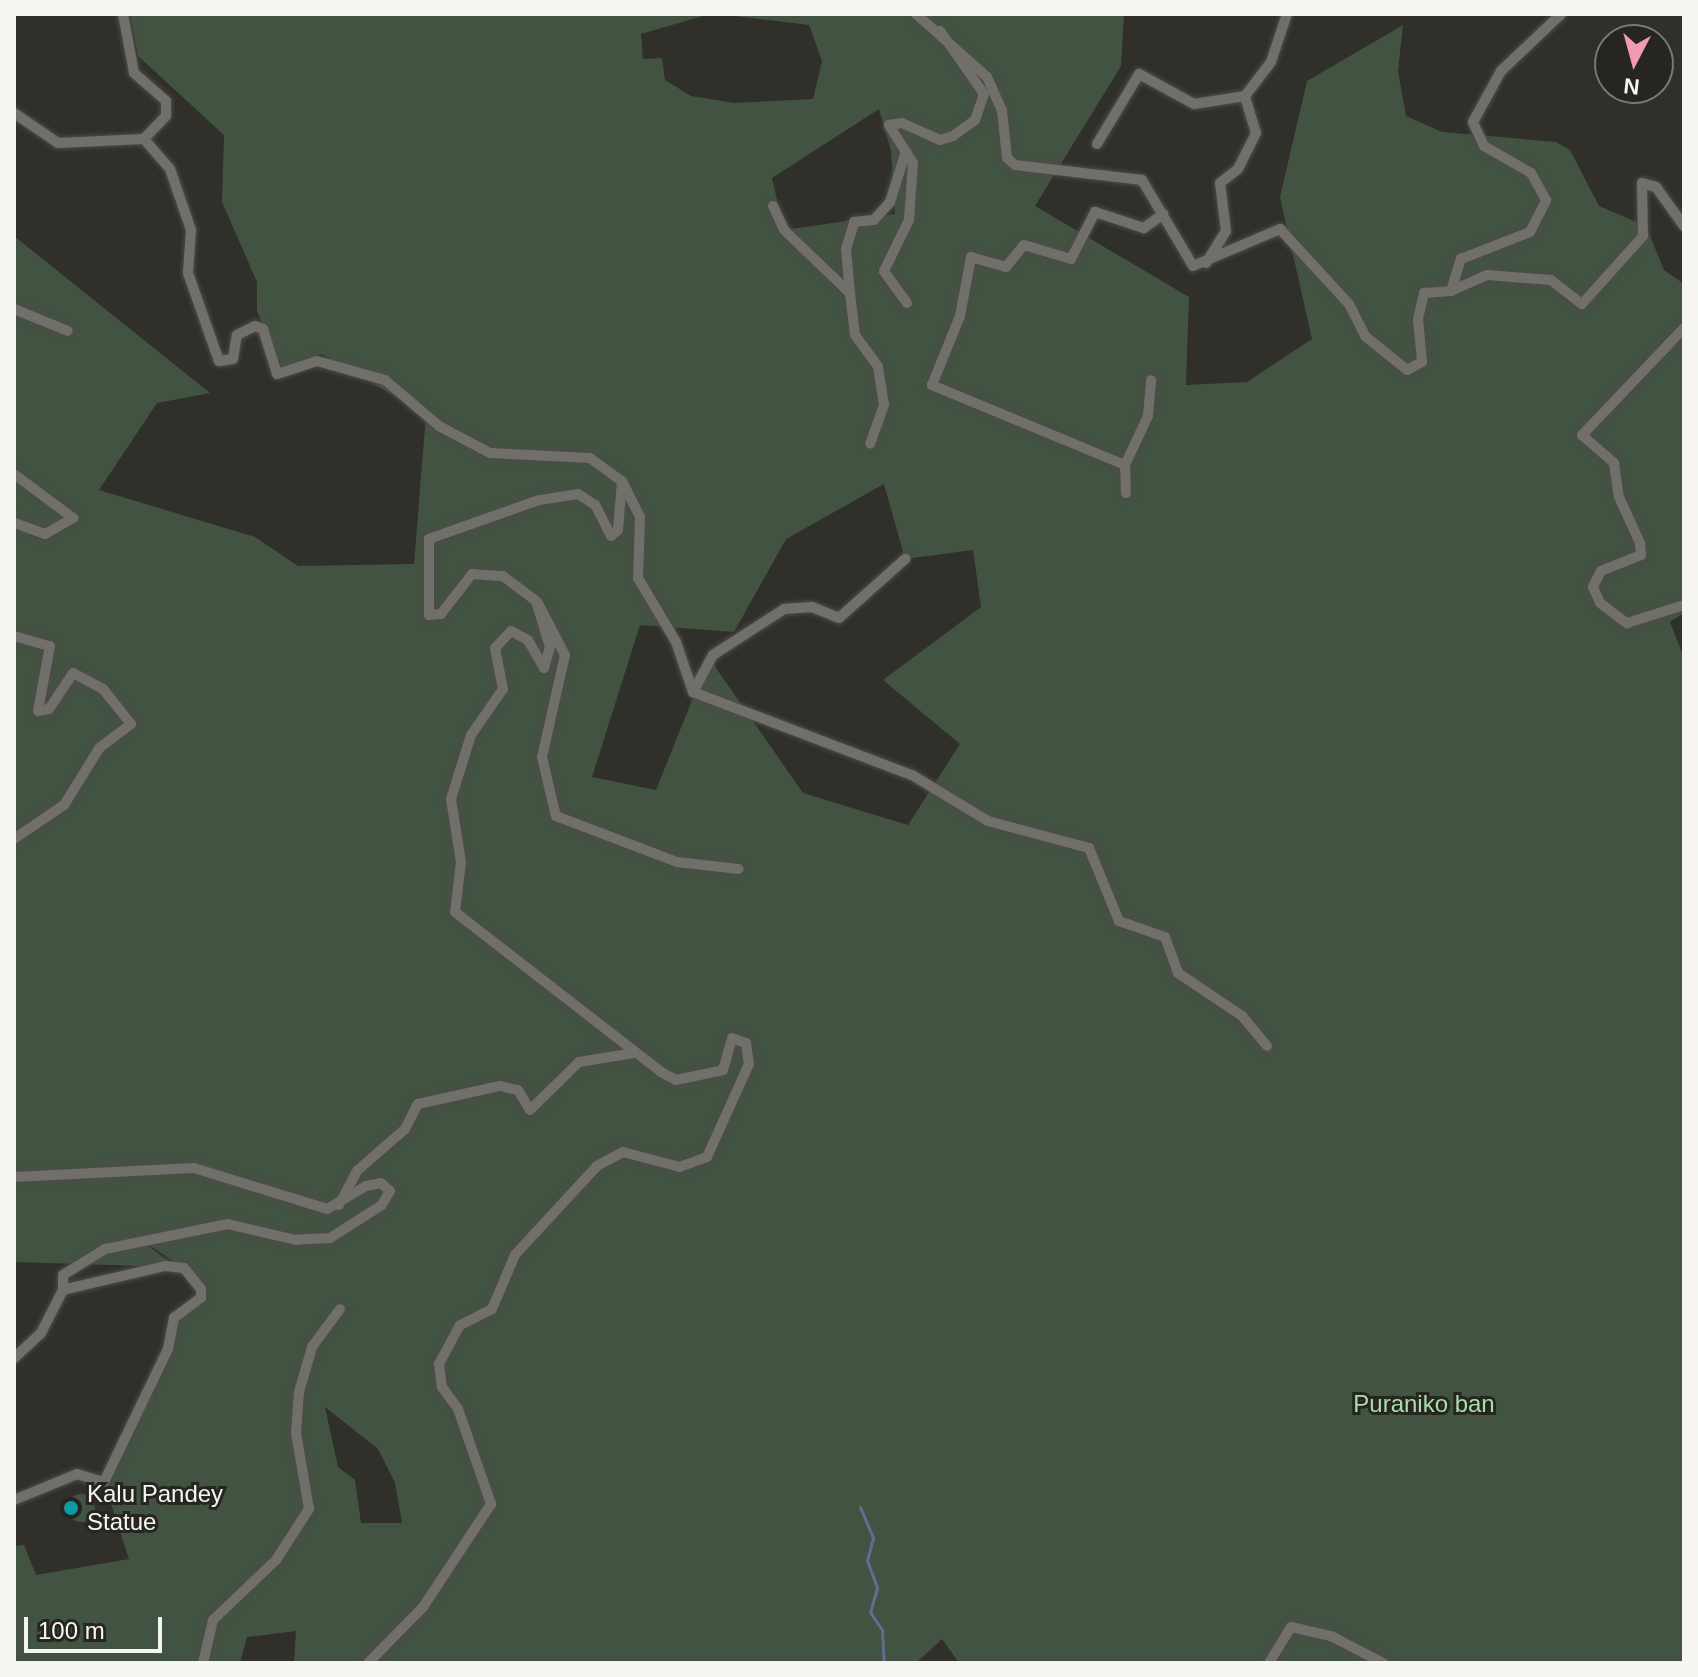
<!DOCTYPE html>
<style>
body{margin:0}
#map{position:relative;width:1698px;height:1677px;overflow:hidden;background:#302f2a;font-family:Arial,sans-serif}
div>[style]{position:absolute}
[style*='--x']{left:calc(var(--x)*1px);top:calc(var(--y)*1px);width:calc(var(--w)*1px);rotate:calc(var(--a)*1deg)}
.green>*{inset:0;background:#435342}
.round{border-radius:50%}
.stream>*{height:3px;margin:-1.5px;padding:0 1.5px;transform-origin:1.5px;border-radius:1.5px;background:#5e6e8e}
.roads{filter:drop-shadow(0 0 2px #4d4c48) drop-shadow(0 0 2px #4d4c48)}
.minor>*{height:10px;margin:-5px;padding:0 5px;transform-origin:5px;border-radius:5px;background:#716f69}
.dots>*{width:22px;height:22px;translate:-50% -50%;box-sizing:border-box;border:4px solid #262520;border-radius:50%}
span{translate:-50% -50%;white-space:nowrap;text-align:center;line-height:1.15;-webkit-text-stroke:6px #262520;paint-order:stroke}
.park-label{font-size:24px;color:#addcab}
.poi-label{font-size:24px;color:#f5f5f1}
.left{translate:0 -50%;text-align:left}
.frame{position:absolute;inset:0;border:16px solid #f5f5f1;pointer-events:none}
.north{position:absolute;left:1594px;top:24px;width:80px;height:80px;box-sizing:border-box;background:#262520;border:2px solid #797874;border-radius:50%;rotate:186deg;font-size:22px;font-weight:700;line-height:32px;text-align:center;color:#f5f5f1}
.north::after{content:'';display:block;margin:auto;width:28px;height:36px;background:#f19ab3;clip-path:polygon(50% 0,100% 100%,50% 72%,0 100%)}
.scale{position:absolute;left:24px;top:1617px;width:138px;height:36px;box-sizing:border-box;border:4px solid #f5f5f1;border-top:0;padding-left:10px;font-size:24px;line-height:28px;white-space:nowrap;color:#f5f5f1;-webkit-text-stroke:6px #262520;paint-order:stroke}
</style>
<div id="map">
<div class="green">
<i style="clip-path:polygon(evenodd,130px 14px,710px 14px,641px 34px,643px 59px,662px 58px,665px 80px,691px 96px,734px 103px,813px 99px,822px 61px,809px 25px,718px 14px,1124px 14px,1121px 66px,1035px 206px,1189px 297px,1186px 385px,1247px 382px,1312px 339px,1280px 197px,1307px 81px,1403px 25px,1398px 71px,1406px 116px,1442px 132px,1556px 142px,1570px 150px,1599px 206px,1646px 226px,1664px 270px,1684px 284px,1684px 613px,1670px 622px,1684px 658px,1684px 1663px,959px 1663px,942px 1639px,916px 1663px,294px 1663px,296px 1631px,247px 1637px,240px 1663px,14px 1663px,14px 1546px,24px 1545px,36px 1575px,129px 1559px,104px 1482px,168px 1349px,174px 1318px,201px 1298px,197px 1277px,122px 1227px,177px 1267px,14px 1262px,14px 236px,210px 393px,157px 403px,99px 490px,255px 537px,298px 566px,414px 564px,426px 414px,322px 354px,281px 367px,257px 311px,257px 282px,222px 202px,224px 135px,138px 56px,130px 14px,879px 109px,891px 151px,895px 214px,784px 230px,772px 178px,879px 109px,130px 14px,884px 484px,905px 559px,973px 550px,981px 607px,883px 680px,960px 744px,908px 825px,803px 793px,709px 658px,656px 790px,592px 777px,640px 625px,734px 632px,786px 539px,884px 484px,130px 14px,325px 1407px,378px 1449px,395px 1483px,402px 1523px,361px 1523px,355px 1480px,338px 1467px,325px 1407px)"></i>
<i class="round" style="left:67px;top:1494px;width:28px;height:28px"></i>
</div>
<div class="stream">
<i style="--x:860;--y:1507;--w:34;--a:67"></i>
<i style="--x:873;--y:1538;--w:23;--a:105"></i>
<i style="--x:867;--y:1560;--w:30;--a:70"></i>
<i style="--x:877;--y:1588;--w:25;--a:106"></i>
<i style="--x:870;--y:1612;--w:22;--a:56"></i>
<i style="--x:882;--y:1630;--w:33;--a:87"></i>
</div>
<div class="roads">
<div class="minor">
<i style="--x:123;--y:14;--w:60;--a:79.4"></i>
<i style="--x:134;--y:73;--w:43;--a:41.2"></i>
<i style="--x:166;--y:101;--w:15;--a:90"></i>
<i style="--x:166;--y:116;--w:32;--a:134"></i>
<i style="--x:144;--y:139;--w:40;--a:49"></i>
<i style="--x:170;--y:169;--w:65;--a:71"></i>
<i style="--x:191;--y:230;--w:43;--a:94"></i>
<i style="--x:188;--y:273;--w:93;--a:70.6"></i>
<i style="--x:219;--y:361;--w:14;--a:-8"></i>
<i style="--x:233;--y:359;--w:24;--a:-81"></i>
<i style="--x:237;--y:335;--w:20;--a:-27"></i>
<i style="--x:255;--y:326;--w:9;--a:21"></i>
<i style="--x:263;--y:329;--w:47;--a:72.7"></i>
<i style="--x:277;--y:374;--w:42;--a:-18"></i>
<i style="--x:317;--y:361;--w:71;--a:15.6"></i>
<i style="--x:385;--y:380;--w:71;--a:40.4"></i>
<i style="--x:439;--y:426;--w:58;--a:27.9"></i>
<i style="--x:490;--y:453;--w:100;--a:2.9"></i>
<i style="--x:590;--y:458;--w:39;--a:36"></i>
<i style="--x:622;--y:481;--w:49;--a:94.7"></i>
<i style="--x:618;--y:530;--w:9;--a:139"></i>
<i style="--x:611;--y:536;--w:35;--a:-117"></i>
<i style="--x:595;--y:505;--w:20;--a:-147"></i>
<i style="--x:578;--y:494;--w:39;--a:171"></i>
<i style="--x:539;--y:500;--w:117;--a:160.5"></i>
<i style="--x:429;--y:539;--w:76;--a:90"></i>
<i style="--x:429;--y:615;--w:12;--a:-5"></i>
<i style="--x:441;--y:614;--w:51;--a:-52.2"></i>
<i style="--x:472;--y:574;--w:31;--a:4"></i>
<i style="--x:503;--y:576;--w:41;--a:37.1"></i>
<i style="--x:536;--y:601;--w:48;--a:73.1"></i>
<i style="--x:550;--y:647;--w:22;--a:106"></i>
<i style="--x:544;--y:668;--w:32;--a:-120"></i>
<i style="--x:528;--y:640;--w:19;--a:-152"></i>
<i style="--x:511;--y:631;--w:23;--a:133"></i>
<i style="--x:495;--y:648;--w:42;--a:79"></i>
<i style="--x:503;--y:689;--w:56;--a:124.8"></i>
<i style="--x:471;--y:735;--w:67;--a:107.4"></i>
<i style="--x:451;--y:799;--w:64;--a:81"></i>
<i style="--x:461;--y:862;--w:50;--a:96.8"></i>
<i style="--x:455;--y:912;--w:261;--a:37.8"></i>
<i style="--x:661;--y:1072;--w:17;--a:28"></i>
<i style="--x:676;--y:1080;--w:48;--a:-12"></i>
<i style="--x:723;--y:1070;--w:33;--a:-74"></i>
<i style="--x:732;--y:1038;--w:15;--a:20"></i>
<i style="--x:746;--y:1043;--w:21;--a:82"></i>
<i style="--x:749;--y:1064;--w:102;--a:114.3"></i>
<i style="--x:707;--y:1157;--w:29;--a:160"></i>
<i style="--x:680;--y:1167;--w:59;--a:-165.3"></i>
<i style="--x:623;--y:1152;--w:30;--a:152"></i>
<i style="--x:597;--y:1166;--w:121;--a:132.7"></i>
<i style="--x:515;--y:1255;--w:59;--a:113.1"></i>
<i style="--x:492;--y:1309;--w:36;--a:153"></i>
<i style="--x:460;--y:1325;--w:44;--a:118.3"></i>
<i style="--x:439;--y:1364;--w:23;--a:83"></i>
<i style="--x:442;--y:1387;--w:27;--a:54"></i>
<i style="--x:458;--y:1409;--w:101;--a:70.8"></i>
<i style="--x:491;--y:1504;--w:123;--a:123.4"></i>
<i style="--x:423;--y:1607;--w:78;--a:134.5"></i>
<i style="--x:916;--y:14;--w:95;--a:41.6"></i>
<i style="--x:987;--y:77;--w:36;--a:66"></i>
<i style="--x:1002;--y:110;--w:48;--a:84.1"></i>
<i style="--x:1007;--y:158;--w:11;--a:41"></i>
<i style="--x:1015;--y:165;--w:128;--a:6.7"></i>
<i style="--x:1142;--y:180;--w:100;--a:59.3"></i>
<i style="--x:1193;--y:266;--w:95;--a:-23"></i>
<i style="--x:1280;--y:229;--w:102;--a:47.4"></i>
<i style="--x:1349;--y:304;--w:36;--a:63"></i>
<i style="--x:1365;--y:336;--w:54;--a:39"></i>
<i style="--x:1407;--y:370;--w:17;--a:-28"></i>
<i style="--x:1422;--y:362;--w:43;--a:-95.3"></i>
<i style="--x:1418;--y:319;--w:27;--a:-77"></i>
<i style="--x:1424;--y:293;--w:27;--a:-4"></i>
<i style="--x:1451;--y:291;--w:34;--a:-73"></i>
<i style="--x:1461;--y:259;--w:74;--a:-21.4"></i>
<i style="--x:1530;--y:232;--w:36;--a:-63"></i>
<i style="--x:1546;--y:200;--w:31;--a:-119"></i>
<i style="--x:1531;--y:173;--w:54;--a:-150.1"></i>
<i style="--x:1484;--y:146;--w:26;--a:-115"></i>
<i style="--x:1473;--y:122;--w:58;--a:-61.2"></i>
<i style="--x:1501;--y:71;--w:83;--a:-43.5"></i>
<i style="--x:14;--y:113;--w:53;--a:34.3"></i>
<i style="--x:58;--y:143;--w:86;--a:-2.7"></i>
<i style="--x:1097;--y:144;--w:82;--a:-59"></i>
<i style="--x:1139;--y:74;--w:63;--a:28.6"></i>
<i style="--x:1194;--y:104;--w:52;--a:-8.9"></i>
<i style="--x:773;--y:206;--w:26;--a:65"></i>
<i style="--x:784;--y:230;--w:91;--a:43.7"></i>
<i style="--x:850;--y:293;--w:44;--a:-95.2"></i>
<i style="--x:846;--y:249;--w:28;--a:-73"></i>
<i style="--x:854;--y:222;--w:20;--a:-6"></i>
<i style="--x:874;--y:220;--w:24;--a:-48"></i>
<i style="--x:890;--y:202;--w:53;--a:-72.6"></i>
<i style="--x:1206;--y:263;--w:38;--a:-58"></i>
<i style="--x:1226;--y:231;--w:48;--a:-97.1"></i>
<i style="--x:1220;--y:183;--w:23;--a:-38"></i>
<i style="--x:1238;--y:169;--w:40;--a:-63.4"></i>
<i style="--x:1256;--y:133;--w:39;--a:-107"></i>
<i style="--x:1245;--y:96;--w:43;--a:-52.6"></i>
<i style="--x:1271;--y:62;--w:51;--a:-71.6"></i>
<i style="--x:1451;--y:291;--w:39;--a:-24"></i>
<i style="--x:1487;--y:275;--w:64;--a:4.5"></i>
<i style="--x:1551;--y:280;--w:39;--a:38"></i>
<i style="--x:1582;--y:304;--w:91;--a:-48.1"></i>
<i style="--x:1643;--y:236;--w:53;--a:-91.1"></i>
<i style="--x:1642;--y:183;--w:15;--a:16"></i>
<i style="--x:1656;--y:187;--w:48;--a:54.3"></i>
<i style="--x:850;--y:293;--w:42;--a:83.2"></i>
<i style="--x:855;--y:335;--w:39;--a:54"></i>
<i style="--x:878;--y:367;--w:38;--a:81"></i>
<i style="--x:884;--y:405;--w:41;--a:109.7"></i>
<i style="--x:907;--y:303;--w:39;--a:-126"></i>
<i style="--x:884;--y:271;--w:57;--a:-63.9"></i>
<i style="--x:909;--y:220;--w:57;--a:-86"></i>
<i style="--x:913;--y:163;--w:45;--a:-122.3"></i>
<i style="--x:889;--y:125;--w:13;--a:-9"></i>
<i style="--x:902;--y:123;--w:42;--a:24.1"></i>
<i style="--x:940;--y:140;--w:14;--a:-17"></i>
<i style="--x:953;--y:136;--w:27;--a:-36"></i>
<i style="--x:975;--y:120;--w:28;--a:-71"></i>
<i style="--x:984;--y:94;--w:77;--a:-124.9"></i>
<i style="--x:14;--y:309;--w:58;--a:22.2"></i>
<i style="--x:1684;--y:328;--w:148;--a:133.6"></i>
<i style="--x:1582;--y:435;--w:43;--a:41.2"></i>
<i style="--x:1614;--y:463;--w:34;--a:82"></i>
<i style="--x:1619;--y:497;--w:51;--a:65.5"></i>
<i style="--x:1640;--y:543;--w:12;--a:85"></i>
<i style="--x:1641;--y:555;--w:43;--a:158.2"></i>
<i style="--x:1601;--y:571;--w:18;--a:117"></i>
<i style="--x:1593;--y:587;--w:17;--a:66"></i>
<i style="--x:1600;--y:603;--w:34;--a:37"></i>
<i style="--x:1627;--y:623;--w:60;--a:-17.5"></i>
<i style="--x:1125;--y:465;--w:54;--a:-64.9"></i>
<i style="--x:1148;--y:416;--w:36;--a:-85"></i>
<i style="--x:14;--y:474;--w:74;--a:36.7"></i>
<i style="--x:73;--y:518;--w:32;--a:150"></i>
<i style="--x:45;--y:534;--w:33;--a:-160"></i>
<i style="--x:622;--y:481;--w:40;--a:63.4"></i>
<i style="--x:640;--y:517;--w:61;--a:91.9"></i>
<i style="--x:638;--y:578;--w:74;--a:59.3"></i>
<i style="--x:676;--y:642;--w:53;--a:71.2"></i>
<i style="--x:693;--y:692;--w:234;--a:20.8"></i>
<i style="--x:912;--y:775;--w:89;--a:31.2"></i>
<i style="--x:988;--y:821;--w:105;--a:15"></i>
<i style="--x:1089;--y:848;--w:79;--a:67.7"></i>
<i style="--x:1119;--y:921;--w:49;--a:19.2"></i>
<i style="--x:1165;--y:937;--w:38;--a:70"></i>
<i style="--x:1178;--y:973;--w:77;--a:33.9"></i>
<i style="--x:1242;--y:1016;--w:39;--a:50"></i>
<i style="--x:1126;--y:493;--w:28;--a:-92"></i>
<i style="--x:1125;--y:465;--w:209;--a:-157.5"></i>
<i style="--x:932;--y:385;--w:74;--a:-67.9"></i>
<i style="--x:960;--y:316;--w:60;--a:-79.4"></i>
<i style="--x:971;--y:257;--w:36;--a:16"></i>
<i style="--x:1006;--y:267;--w:28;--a:-51"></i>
<i style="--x:1024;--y:245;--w:49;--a:16.6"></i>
<i style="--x:1071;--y:259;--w:53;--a:-62.9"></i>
<i style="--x:1095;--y:212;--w:52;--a:18.1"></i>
<i style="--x:1144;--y:228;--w:24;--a:-36"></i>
<i style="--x:538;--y:603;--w:59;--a:62.6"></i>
<i style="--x:565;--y:655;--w:105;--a:102.7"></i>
<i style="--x:542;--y:757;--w:61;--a:76.7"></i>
<i style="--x:556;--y:816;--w:129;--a:20.8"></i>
<i style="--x:677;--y:862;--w:62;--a:6.4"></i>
<i style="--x:14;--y:636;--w:37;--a:16"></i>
<i style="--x:50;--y:646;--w:66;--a:100.5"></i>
<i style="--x:38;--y:711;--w:11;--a:-10"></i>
<i style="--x:49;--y:709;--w:43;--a:-56.3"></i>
<i style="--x:73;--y:673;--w:34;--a:28"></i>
<i style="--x:103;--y:689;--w:45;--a:51.3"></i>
<i style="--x:131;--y:724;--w:39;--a:143"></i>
<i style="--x:100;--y:747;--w:68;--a:121.8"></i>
<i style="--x:64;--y:805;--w:60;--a:145.8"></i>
<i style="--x:693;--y:692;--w:42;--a:-61.6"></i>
<i style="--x:713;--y:655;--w:85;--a:-32.9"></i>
<i style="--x:784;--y:609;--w:28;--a:-4"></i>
<i style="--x:812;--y:607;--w:29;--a:22"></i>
<i style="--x:839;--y:618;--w:89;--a:-41.8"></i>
<i style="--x:14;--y:1177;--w:180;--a:-2.9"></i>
<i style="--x:194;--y:1168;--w:139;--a:17.1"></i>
<i style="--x:327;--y:1209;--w:45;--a:-30.5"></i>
<i style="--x:366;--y:1186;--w:15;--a:-11"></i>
<i style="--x:381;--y:1183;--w:12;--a:42"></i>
<i style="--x:390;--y:1191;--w:16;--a:120"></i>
<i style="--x:382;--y:1205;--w:62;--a:147.6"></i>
<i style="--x:330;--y:1238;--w:34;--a:177"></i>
<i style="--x:296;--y:1240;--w:70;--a:-166.8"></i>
<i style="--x:228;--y:1224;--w:126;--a:168.5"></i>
<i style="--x:105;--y:1249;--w:49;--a:148.2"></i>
<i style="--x:63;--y:1275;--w:15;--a:90"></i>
<i style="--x:63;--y:1290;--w:48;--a:117.1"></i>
<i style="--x:41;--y:1333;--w:37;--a:137"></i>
<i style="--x:339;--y:1205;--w:40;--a:-62"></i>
<i style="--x:358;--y:1170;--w:62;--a:-41.1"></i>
<i style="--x:405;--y:1129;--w:28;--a:-63"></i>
<i style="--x:418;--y:1104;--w:84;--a:-12.4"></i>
<i style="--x:500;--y:1086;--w:18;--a:13"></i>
<i style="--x:518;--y:1090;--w:23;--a:59"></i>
<i style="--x:530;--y:1110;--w:69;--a:-44.4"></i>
<i style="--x:579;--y:1062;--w:56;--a:-9.3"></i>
<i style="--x:14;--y:1500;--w:68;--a:-22.4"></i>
<i style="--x:77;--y:1474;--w:28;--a:17"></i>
<i style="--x:104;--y:1482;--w:148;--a:-64.3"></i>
<i style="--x:168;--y:1349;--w:32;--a:-79"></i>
<i style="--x:174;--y:1318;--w:34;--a:-37"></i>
<i style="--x:201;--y:1298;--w:9;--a:-90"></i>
<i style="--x:201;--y:1289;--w:27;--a:-129"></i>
<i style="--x:184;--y:1268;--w:19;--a:-174"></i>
<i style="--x:165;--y:1266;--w:105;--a:166.8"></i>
<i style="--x:203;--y:1663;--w:44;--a:-76.9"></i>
<i style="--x:213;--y:1620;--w:87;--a:-43.6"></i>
<i style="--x:276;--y:1560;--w:61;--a:-57.1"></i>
<i style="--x:309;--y:1509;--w:77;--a:-99.7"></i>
<i style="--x:296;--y:1433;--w:41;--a:-85.8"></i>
<i style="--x:299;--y:1392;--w:47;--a:-73.9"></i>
<i style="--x:312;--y:1347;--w:47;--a:-53.6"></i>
<i style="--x:1269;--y:1663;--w:42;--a:-58.6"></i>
<i style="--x:1291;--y:1627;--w:41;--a:12.7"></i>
<i style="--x:1331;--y:1636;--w:59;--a:27.4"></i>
</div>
</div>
<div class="dots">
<i style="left:71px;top:1508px;background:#0f9aa8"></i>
</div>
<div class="park-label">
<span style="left:1424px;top:1404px">Puraniko ban</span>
</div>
<div class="poi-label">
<span class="left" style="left:87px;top:1508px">Kalu Pandey<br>Statue</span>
</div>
<div class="frame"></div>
<div class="north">N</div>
<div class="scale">100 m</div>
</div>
